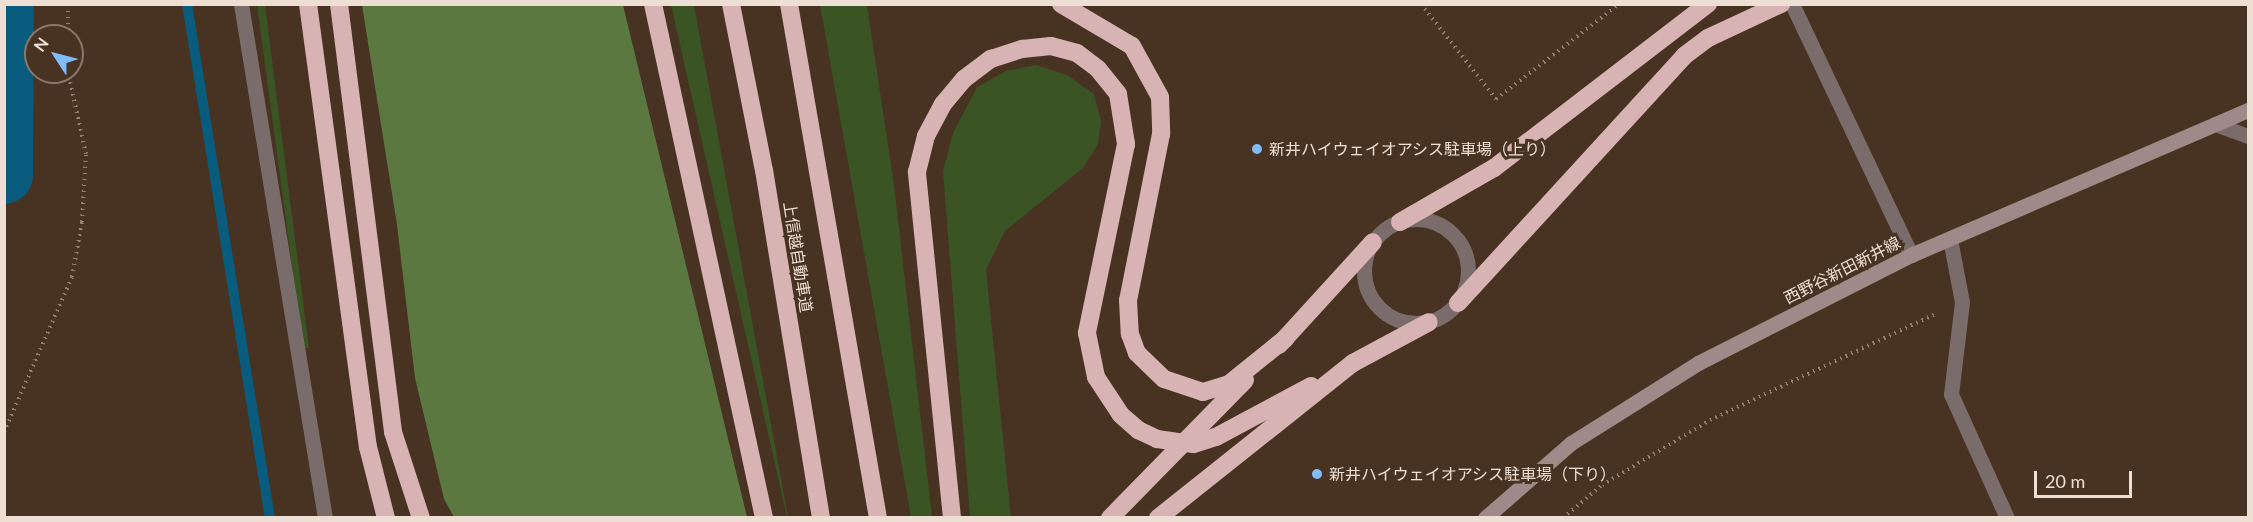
<!DOCTYPE html>
<meta charset="utf-8">
<style>
body{margin:0}
#map{position:relative;width:2253px;height:522px;overflow:hidden;background:#483221;font-family:Lato,"Noto Sans JP",sans-serif}
div>[style]{position:absolute}
[style*='--x']{left:calc(var(--x)*1px);top:calc(var(--y)*1px);width:calc(var(--w)*1px);rotate:calc(var(--a)*1deg)}
.green>*{inset:0;background:#3a5423}
.forest>*{inset:0;background:#5a783f}
.stream>*{height:10px;margin:-5px;padding:0 5px;transform-origin:5px;border-radius:5px;background:#0a5c7e}
.river>*{height:58px;margin:-29px;padding:0 29px;transform-origin:29px;border-radius:29px;background:#0a5c7e}
.path>*{height:4px;margin-top:-2px;transform-origin:0;background:repeating-linear-gradient(90deg,#928072 0 1.5px,transparent 0 6px)}
.service>*{height:15px;margin:-7.5px;padding:0 7.5px;transform-origin:7.5px;border-radius:7.5px;background:#7b6c6c}
.service>.ring{margin:-7.5px;padding:0;box-sizing:content-box;background:none;border:15px solid #7b6c6c;border-radius:50%}
.minor>*{height:15px;margin:-7.5px;padding:0 7.5px;transform-origin:7.5px;border-radius:7.5px;background:#7b6c6c}
.secondary>*{height:15px;margin:-7.5px;padding:0 7.5px;transform-origin:7.5px;border-radius:7.5px;background:#a08989}
.motorway>*{height:18px;margin:-9px;padding:0 9px;transform-origin:9px;border-radius:9px;background:#d7b3b3}
.motorway-bridge>*{height:18px;margin:-9px;padding:0 9px;transform-origin:9px;border-radius:9px;background:#d7b3b3}
.dots>*{width:16px;height:16px;translate:-50% -50%;box-sizing:border-box;border:3px solid #483221;border-radius:50%}
span{translate:-50% -50%;white-space:nowrap;text-align:center;line-height:1.15;-webkit-text-stroke:6px #483221;paint-order:stroke}
.poi-label{font-size:16px;color:#eddfd4}
.left{translate:0 -50%;text-align:left}
.street-label{font-size:16px;color:#eddfd4}
.frame{position:absolute;inset:0;border:6px solid #eddfd4;pointer-events:none}
.north{position:absolute;left:24px;top:24px;width:60px;height:60px;box-sizing:border-box;background:#483221;border:2px solid #8a7769;border-radius:50%;rotate:306deg;font-size:16px;font-weight:700;line-height:24px;text-align:center;color:#eddfd4}
.north::after{content:'';display:block;margin:auto;width:21px;height:27px;background:#81bcfa;clip-path:polygon(50% 0,100% 100%,50% 72%,0 100%)}
.scale{position:absolute;left:2034px;top:471px;width:98px;height:27px;box-sizing:border-box;border:3px solid #eddfd4;border-top:0;padding-left:8px;font-size:18px;line-height:21px;white-space:nowrap;color:#eddfd4;-webkit-text-stroke:4px #483221;paint-order:stroke}
</style>
<div id="map">
<div class="green">
<i style="clip-path:polygon(257px 5px,265px 5px,309px 348px,303px 348px)"></i>
<i style="clip-path:polygon(671px 5px,694px 5px,788px 517px,787px 517px)"></i>
<i style="clip-path:polygon(820px 5px,867px 5px,894px 185px,932px 517px,911px 517px)"></i>
<i style="clip-path:polygon(1036px 65px,1067px 75px,1094px 94px,1101px 121px,1098px 144px,1083px 168px,1005px 231px,986px 270px,1011px 517px,970px 517px,943px 171px,953px 133px,977px 87px,1006px 71px)"></i>
</div>
<div class="forest">
<i style="clip-path:polygon(362px 5px,623px 5px,747px 517px,454px 517px,444px 499px,415px 378px,397px 225px)"></i>
</div>
<div class="stream">
<i style="--x:187;--y:4;--w:521;--a:80.83"></i>
</div>
<div class="river">
<i style="--x:4;--y:175;--w:171;--a:-89.7"></i>
</div>
<div class="path">
<i style="--x:1421;--y:4;--w:121;--a:51.7"></i>
<i style="--x:1496;--y:99;--w:155;--a:-37.7"></i>
<i style="--x:68;--y:36;--w:32;--a:-90"></i>
<i style="--x:4;--y:432;--w:169;--a:-66.3"></i>
<i style="--x:72;--y:277;--w:56;--a:-79.7"></i>
<i style="--x:82;--y:222;--w:68;--a:-86.6"></i>
<i style="--x:86;--y:154;--w:84;--a:-102.4"></i>
<i style="--x:1563;--y:518;--w:51;--a:-40.2"></i>
<i style="--x:1602;--y:485;--w:126;--a:-31"></i>
<i style="--x:1710;--y:420;--w:251;--a:-25.2"></i>
</div>
<div class="service">
<i class="ring" style="left:1364px;top:219px;width:89px;height:89px"></i>
</div>
<div class="minor">
<i style="--x:241;--y:4;--w:521;--a:80.72"></i>
<i style="--x:1792;--y:4;--w:278;--a:64.6"></i>
<i style="--x:2215;--y:124;--w:35;--a:20"></i>
<i style="--x:1950;--y:239;--w:64;--a:79.2"></i>
<i style="--x:1962;--y:302;--w:93;--a:96.8"></i>
<i style="--x:1951;--y:394;--w:136;--a:65.7"></i>
</div>
<div class="secondary">
<i style="--x:1485;--y:518;--w:114;--a:-41.1"></i>
<i style="--x:1571;--y:443;--w:150;--a:-32.2"></i>
<i style="--x:1698;--y:363;--w:239;--a:-26.9"></i>
<i style="--x:1911;--y:255;--w:367;--a:-23.3"></i>
</div>
<div class="motorway">
<i style="--x:308;--y:4;--w:447;--a:82.3"></i>
<i style="--x:368;--y:447;--w:73;--a:75.8"></i>
<i style="--x:339;--y:4;--w:431;--a:82.8"></i>
<i style="--x:393;--y:432;--w:90;--a:72"></i>
<i style="--x:653;--y:4;--w:526;--a:77.81"></i>
<i style="--x:731;--y:4;--w:169;--a:78.8"></i>
<i style="--x:764;--y:170;--w:353;--a:80.7"></i>
<i style="--x:789;--y:4;--w:522;--a:80.18"></i>
<i style="--x:1061;--y:4;--w:82;--a:30.6"></i>
<i style="--x:1132;--y:46;--w:58;--a:61.2"></i>
<i style="--x:1160;--y:97;--w:37;--a:88"></i>
<i style="--x:1161;--y:134;--w:169;--a:101.2"></i>
<i style="--x:1128;--y:300;--w:34;--a:87"></i>
<i style="--x:1130;--y:334;--w:20;--a:70"></i>
<i style="--x:1137;--y:353;--w:37;--a:44"></i>
<i style="--x:1164;--y:379;--w:41;--a:18.4"></i>
<i style="--x:1203;--y:392;--w:27;--a:-17"></i>
<i style="--x:1229;--y:384;--w:73;--a:-38.9"></i>
<i style="--x:1400;--y:222;--w:108;--a:-29.9"></i>
<i style="--x:1494;--y:168;--w:270;--a:-37.5"></i>
<i style="--x:1458;--y:303;--w:335;--a:-47.5"></i>
<i style="--x:1684;--y:56;--w:30;--a:-37"></i>
<i style="--x:1708;--y:38;--w:81;--a:-25"></i>
<i style="--x:1279;--y:345;--w:139;--a:-47.6"></i>
<i style="--x:1216;--y:437;--w:108;--a:-28.2"></i>
<i style="--x:952;--y:518;--w:348;--a:-95.8"></i>
<i style="--x:917;--y:172;--w:37;--a:-76"></i>
<i style="--x:926;--y:136;--w:36;--a:-62"></i>
<i style="--x:943;--y:104;--w:33;--a:-50"></i>
<i style="--x:964;--y:79;--w:34;--a:-37"></i>
<i style="--x:991;--y:59;--w:33;--a:-18"></i>
<i style="--x:1022;--y:49;--w:29;--a:-6"></i>
<i style="--x:1051;--y:46;--w:27;--a:15"></i>
<i style="--x:1077;--y:53;--w:26;--a:37"></i>
<i style="--x:1098;--y:69;--w:32;--a:51"></i>
<i style="--x:1118;--y:94;--w:51;--a:80.9"></i>
<i style="--x:1126;--y:144;--w:193;--a:101.7"></i>
<i style="--x:1087;--y:333;--w:45;--a:78.4"></i>
<i style="--x:1096;--y:377;--w:45;--a:56.7"></i>
<i style="--x:1110;--y:518;--w:193;--a:-45.6"></i>
<i style="--x:1158;--y:518;--w:249;--a:-38.5"></i>
<i style="--x:1353;--y:363;--w:86;--a:-28.3"></i>
</div>
<div class="motorway-bridge">
<i style="--x:1121;--y:415;--w:23;--a:41"></i>
<i style="--x:1138;--y:430;--w:21;--a:25"></i>
<i style="--x:1157;--y:439;--w:37;--a:8"></i>
<i style="--x:1194;--y:444;--w:23;--a:-18"></i>
</div>
<div class="dots">
<i style="left:1257px;top:149px;background:#81bcfa"></i>
<i style="left:1317px;top:474px;background:#81bcfa"></i>
</div>
<div class="poi-label">
<span class="left" style="left:1269px;top:149px">新井ハイウェイオアシス駐車場（上り）</span>
<span class="left" style="left:1329px;top:474px">新井ハイウェイオアシス駐車場（下り）</span>
</div>
<div class="street-label">
<span style="left:798px;top:257px;rotate:81deg">上信越自動車道</span>
<span style="left:1842px;top:270px;rotate:-27deg">西野谷新田新井線</span>
</div>
<div class="frame"></div>
<div class="north">N</div>
<div class="scale">20 m</div>
</div>
